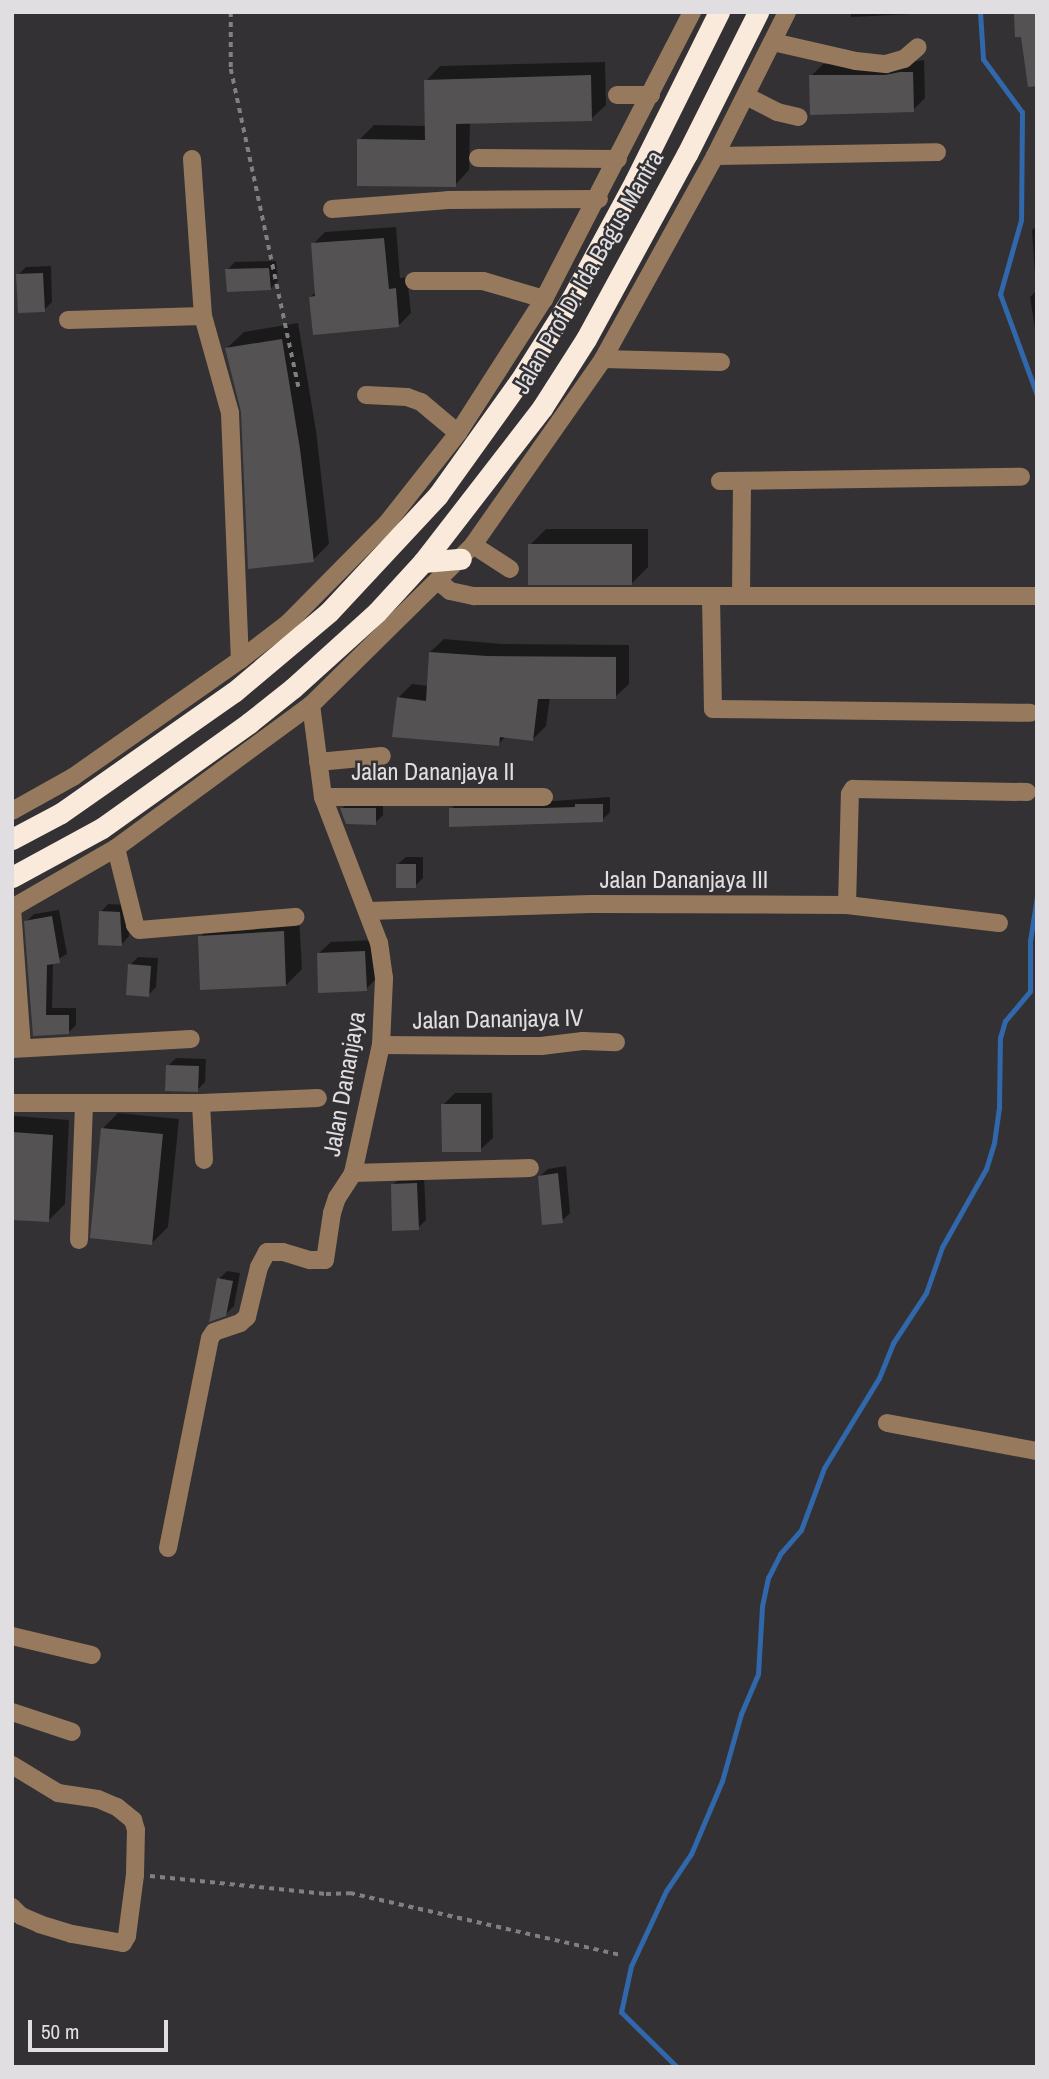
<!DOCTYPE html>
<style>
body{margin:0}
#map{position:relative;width:1049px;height:2079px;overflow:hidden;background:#333134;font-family:"Archivo Narrow",sans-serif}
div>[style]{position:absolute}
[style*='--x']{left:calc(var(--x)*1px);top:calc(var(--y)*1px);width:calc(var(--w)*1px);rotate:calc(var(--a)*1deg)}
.shadow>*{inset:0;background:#0007}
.stream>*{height:5px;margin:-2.5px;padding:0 2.5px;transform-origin:2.5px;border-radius:2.5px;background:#3068ab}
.building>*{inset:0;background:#555254}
.path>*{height:3.5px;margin-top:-1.75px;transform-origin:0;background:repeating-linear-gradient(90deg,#817f81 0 5px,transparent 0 10px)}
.minor>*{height:18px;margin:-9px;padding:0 9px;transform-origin:9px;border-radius:9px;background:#977a5d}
.highway>*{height:21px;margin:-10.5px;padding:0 10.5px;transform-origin:10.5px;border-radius:10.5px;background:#f9eadc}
span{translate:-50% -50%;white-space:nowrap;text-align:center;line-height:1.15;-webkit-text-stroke:5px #333134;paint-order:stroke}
.street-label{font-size:24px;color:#e0dee0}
.frame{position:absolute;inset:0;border:14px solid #e0dee0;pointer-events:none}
.scale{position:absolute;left:28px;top:2020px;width:140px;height:32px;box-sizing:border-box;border:4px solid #e0dee0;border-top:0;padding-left:9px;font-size:21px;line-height:24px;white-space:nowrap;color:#e0dee0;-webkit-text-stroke:5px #333134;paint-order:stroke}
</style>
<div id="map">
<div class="shadow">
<i style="clip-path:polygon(821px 12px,956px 12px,851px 17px,851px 14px)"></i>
<i style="clip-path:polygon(924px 60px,925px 98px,913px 110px,811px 76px,823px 64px,899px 64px)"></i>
<i style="clip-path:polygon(605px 62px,606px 105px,591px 119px,470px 122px,469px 170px,455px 185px,359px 140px,374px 125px,427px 126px,426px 81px,440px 66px)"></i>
<i style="clip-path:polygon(1037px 226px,1037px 341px,1030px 297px,1036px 291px,1032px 230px)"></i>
<i style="clip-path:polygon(396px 227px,400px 278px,407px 277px,411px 313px,399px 325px,310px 297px,317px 291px,313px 244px,325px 232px)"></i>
<i style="clip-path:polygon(276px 261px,278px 281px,270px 289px,227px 270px,235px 262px)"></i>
<i style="clip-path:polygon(51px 266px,52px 302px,44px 310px,18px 275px,26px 267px)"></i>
<i style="clip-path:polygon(298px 323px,316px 431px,329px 544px,313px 560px,243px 412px,227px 348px,244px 332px)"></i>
<i style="clip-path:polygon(546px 529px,648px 529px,648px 567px,632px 583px,530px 545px)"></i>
<i style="clip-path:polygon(444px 639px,502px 644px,629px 645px,629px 684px,615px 697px,550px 697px,546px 726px,533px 739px,506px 736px,499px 744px,398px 698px,412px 684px,429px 686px,430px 652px)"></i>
<i style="clip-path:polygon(610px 797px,610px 812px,602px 820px,451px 809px,459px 801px,553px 801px)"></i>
<i style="clip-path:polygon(349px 801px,383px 801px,383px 815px,375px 823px,342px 809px)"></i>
<i style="clip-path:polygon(406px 857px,423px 857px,423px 878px,415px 886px,398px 864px)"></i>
<i style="clip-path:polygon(108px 904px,127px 905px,129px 936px,122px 944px,101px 912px)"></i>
<i style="clip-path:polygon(59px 910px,67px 954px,53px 962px,52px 1008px,76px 1008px,76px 1025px,68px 1033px,34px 1035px,26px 922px,34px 914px)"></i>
<i style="clip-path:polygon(299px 916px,302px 969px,286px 985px,200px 937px,216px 921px)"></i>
<i style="clip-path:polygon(376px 940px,378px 977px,366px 989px,318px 954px,331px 942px)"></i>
<i style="clip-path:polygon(138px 957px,158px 958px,156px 987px,148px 995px,130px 965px)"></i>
<i style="clip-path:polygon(176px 1058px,206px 1059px,205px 1082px,197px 1090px,168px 1066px)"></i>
<i style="clip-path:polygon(455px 1093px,492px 1093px,493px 1138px,480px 1150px,443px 1105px)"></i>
<i style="clip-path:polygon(118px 1113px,179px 1119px,168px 1227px,152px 1243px,102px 1129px)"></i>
<i style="clip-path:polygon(15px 1116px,69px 1120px,65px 1204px,49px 1220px,12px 1218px,12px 1119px)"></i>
<i style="clip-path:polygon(566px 1166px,570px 1213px,562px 1221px,540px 1176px,548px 1169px)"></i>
<i style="clip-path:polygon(424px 1176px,426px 1220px,418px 1228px,393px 1185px,400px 1177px)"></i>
<i style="clip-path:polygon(227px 1271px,240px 1273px,234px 1306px,226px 1314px,219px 1279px)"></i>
</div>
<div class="stream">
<i style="--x:980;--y:12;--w:47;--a:86.3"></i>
<i style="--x:983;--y:59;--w:66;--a:53.7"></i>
<i style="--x:1022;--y:112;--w:108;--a:90.5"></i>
<i style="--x:1021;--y:220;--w:77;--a:105.8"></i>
<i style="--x:1000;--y:294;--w:108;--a:69.9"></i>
<i style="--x:677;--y:2067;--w:78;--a:-135.5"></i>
<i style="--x:621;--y:2012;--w:47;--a:-77.7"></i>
<i style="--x:631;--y:1966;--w:83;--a:-65"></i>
<i style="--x:666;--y:1891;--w:45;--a:-56"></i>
<i style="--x:691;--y:1854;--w:79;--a:-67"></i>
<i style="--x:722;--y:1781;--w:70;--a:-74.2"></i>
<i style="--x:741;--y:1714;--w:43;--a:-67"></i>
<i style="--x:758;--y:1674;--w:68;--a:-86.6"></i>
<i style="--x:762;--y:1606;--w:29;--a:-78"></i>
<i style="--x:768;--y:1578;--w:27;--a:-63"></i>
<i style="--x:780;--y:1554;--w:32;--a:-49"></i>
<i style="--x:801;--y:1530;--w:66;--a:-69.6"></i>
<i style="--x:824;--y:1468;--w:105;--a:-58.6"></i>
<i style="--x:879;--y:1378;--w:38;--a:-68"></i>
<i style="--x:893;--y:1343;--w:60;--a:-56.6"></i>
<i style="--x:926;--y:1293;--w:49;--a:-70.8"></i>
<i style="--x:942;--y:1247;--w:90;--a:-60.6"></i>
<i style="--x:986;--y:1169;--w:27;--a:-73"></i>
<i style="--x:994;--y:1143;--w:37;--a:-82"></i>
<i style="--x:999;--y:1106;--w:68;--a:-89.2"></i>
<i style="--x:1000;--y:1038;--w:18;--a:-74"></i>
<i style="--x:1005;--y:1021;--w:39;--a:-50"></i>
<i style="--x:1030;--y:991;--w:50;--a:-90"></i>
<i style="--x:1030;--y:941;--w:46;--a:-81.2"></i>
</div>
<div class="building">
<i style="clip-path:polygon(1037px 13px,1037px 86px,1028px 87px,1021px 37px,1015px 37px,1014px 14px)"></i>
<i style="clip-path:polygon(900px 72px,913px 72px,914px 112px,810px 115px,809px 75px,885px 75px)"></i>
<i style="clip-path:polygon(591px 75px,592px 121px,456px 124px,456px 187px,357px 186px,357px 139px,425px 140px,424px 80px)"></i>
<i style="clip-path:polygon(384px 238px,389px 289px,396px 288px,399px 327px,313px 335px,309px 297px,315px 296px,311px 243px)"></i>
<i style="clip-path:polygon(269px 268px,271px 290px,227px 292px,225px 269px)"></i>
<i style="clip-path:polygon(43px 273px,45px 312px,18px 313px,16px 274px)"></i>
<i style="clip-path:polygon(282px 339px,300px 449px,314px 562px,248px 569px,241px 412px,225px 348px)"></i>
<i style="clip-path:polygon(528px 544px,632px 544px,632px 585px,528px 585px)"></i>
<i style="clip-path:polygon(429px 652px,487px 656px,616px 657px,616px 699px,538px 699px,533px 741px,500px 737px,499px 746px,392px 737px,397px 697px,426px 701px)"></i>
<i style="clip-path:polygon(575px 804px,603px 804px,603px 822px,449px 827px,449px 808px,544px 808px,575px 807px)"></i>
<i style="clip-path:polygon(340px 808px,376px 808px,376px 825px,346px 824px)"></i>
<i style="clip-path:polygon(396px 864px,416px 864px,416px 888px,396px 888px)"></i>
<i style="clip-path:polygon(99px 911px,120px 912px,122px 946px,98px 945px)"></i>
<i style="clip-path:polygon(52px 916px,60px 963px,47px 965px,46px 1015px,69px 1015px,69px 1034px,33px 1036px,24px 921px)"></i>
<i style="clip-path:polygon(284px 931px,286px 986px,200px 990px,198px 936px)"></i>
<i style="clip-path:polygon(365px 951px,367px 991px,318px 993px,317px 953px)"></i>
<i style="clip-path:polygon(128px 964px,151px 966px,149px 997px,126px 995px)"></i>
<i style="clip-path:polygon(166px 1065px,199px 1066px,198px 1092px,165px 1091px)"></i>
<i style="clip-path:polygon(441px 1104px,481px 1104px,481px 1152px,442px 1152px)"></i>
<i style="clip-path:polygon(101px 1128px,163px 1134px,152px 1245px,90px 1238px)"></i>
<i style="clip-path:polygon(12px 1132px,53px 1135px,49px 1222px,12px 1220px)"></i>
<i style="clip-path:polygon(558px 1173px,563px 1223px,542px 1225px,538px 1176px)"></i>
<i style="clip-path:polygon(417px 1183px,419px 1230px,392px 1231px,391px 1184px)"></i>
<i style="clip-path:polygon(217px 1278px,233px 1281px,226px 1316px,209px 1322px)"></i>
</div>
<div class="path">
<i style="--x:231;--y:12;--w:57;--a:90"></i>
<i style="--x:231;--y:69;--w:327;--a:78"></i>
<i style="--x:150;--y:1876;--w:177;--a:5.8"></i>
<i style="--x:326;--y:1894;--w:24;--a:-2"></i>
<i style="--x:350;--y:1893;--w:277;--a:12.9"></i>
</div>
<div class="minor">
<i style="--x:773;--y:42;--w:85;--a:12.9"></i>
<i style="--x:856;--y:61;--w:30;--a:6"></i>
<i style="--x:886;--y:64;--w:19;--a:-16"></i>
<i style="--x:904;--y:59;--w:18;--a:-41"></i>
<i style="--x:617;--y:95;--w:34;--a:0"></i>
<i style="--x:746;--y:96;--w:35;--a:27"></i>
<i style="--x:777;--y:112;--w:22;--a:13"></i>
<i style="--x:715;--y:156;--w:222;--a:-1"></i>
<i style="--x:478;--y:158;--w:140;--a:0.4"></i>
<i style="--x:192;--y:159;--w:157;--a:86"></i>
<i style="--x:203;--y:316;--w:101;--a:74.4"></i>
<i style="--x:230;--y:413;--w:247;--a:87.7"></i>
<i style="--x:332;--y:209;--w:116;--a:-4.4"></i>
<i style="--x:448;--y:200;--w:151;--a:-0.4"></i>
<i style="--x:414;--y:281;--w:69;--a:0"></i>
<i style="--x:483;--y:281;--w:64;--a:16.4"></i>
<i style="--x:68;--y:320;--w:135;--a:-1.7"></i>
<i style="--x:603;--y:359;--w:118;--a:1.5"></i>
<i style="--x:366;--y:395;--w:41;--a:2.8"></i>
<i style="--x:407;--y:397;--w:15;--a:20"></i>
<i style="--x:421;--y:402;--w:48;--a:40"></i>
<i style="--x:720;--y:481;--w:301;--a:-0.8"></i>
<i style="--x:473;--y:545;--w:44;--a:33"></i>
<i style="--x:439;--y:582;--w:14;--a:39"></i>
<i style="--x:450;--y:591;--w:25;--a:12"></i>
<i style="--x:474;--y:596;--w:563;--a:0"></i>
<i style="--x:711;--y:596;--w:113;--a:89"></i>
<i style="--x:713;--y:709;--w:317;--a:0.7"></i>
<i style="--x:741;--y:596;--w:115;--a:-89.5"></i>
<i style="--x:318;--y:762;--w:64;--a:-5.4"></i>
<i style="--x:323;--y:797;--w:221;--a:0"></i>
<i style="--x:12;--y:811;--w:70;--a:-29.1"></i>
<i style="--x:73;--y:777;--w:204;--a:-35"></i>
<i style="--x:240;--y:660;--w:61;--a:-37.6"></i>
<i style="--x:288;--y:623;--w:141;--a:-45.3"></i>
<i style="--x:387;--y:523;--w:115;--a:-51.7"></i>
<i style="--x:458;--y:433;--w:159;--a:-57.3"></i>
<i style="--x:544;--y:299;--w:323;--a:-62.7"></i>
<i style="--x:116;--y:848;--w:79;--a:76.1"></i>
<i style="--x:135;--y:925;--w:6;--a:51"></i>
<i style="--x:139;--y:930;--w:157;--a:-4.8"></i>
<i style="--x:847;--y:905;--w:111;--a:-88.5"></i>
<i style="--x:850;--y:794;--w:6;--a:-59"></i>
<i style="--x:853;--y:789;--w:174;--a:1"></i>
<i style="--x:12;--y:908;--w:120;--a:-30"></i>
<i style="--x:116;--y:848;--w:242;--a:-36.3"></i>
<i style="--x:311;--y:705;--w:228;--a:-44.6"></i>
<i style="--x:473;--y:545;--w:227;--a:-55"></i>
<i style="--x:603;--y:359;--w:232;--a:-61.1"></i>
<i style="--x:715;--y:156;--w:161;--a:-63.4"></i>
<i style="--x:12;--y:908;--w:140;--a:85.9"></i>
<i style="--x:368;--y:911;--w:223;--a:-1.8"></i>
<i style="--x:591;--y:904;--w:256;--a:0.2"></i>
<i style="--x:847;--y:905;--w:153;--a:6.8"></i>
<i style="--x:381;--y:1045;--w:160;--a:0.4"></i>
<i style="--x:541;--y:1046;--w:42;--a:-6.8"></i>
<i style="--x:583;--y:1041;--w:33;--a:2"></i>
<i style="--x:12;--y:1049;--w:179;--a:-3.2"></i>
<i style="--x:12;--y:1103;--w:189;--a:0"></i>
<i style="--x:201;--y:1103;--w:117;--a:-2.4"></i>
<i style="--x:201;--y:1103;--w:57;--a:87"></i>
<i style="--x:353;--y:1173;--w:177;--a:-1.6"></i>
<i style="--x:79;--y:1240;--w:136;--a:-87.9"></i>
<i style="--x:887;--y:1423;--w:153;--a:10.6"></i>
<i style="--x:168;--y:1548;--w:214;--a:-78.7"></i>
<i style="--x:210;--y:1338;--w:7;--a:-56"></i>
<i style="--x:214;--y:1332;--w:28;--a:-19"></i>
<i style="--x:240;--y:1323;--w:9;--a:-41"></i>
<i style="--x:247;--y:1317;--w:51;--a:-76.5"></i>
<i style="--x:259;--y:1267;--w:17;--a:-62"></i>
<i style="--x:267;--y:1252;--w:16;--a:0"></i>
<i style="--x:283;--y:1252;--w:28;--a:17"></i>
<i style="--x:310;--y:1260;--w:15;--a:0"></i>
<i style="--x:325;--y:1260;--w:48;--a:-81.5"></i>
<i style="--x:332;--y:1213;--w:16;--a:-72"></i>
<i style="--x:337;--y:1198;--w:30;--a:-57"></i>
<i style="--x:353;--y:1173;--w:131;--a:-77.7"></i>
<i style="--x:381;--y:1045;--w:67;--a:-87.4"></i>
<i style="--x:384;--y:978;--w:35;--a:-98"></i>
<i style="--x:379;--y:943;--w:156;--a:-111"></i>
<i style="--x:323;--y:797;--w:93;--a:-97.4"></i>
<i style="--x:12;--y:1636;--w:82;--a:13.4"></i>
<i style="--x:12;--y:1712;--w:63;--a:18.4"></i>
<i style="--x:12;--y:1765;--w:54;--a:31.3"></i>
<i style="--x:58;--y:1793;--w:40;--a:8.5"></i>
<i style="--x:98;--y:1799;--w:21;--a:23"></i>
<i style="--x:117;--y:1807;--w:21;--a:39"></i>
<i style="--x:133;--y:1820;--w:10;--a:73"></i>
<i style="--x:136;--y:1830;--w:45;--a:91.3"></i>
<i style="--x:135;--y:1875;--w:62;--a:97.5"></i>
<i style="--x:127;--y:1936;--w:8;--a:120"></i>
<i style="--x:123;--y:1943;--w:52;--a:-170"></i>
<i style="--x:72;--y:1934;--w:34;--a:-163"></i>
<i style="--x:40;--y:1924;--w:21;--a:-157"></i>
<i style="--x:21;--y:1916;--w:13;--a:-135"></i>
</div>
<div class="highway">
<i style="--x:423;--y:562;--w:38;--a:-5"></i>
<i style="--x:12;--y:839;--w:55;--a:-28"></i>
<i style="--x:61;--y:813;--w:211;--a:-35"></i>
<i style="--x:234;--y:692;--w:124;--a:-40.1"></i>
<i style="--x:329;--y:612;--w:160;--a:-47"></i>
<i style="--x:438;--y:495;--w:139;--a:-54.4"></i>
<i style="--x:519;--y:382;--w:99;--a:-57.8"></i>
<i style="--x:572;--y:298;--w:133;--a:-61.7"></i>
<i style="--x:635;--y:181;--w:189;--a:-63.6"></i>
<i style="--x:12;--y:877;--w:102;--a:-28.6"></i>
<i style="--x:102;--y:828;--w:181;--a:-35.5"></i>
<i style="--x:249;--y:723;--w:56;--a:-38.5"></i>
<i style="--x:293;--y:688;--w:113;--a:-42.1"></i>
<i style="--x:377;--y:612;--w:68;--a:-47.4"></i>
<i style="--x:423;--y:562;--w:195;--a:-52.3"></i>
<i style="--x:542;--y:408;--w:82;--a:-57.5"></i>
<i style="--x:586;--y:339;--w:211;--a:-61.4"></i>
<i style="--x:687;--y:154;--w:159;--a:-63.4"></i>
</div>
<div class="street-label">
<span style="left:588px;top:272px;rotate:-60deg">Jalan Prof Dr Ida Bagus Mantra</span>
<span style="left:433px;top:772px">Jalan Dananjaya II</span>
<span style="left:684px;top:880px">Jalan Dananjaya III</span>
<span style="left:498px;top:1019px;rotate:-1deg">Jalan Dananjaya IV</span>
<span style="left:344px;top:1084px;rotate:-80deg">Jalan Dananjaya</span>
</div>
<div class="frame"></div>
<div class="scale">50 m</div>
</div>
